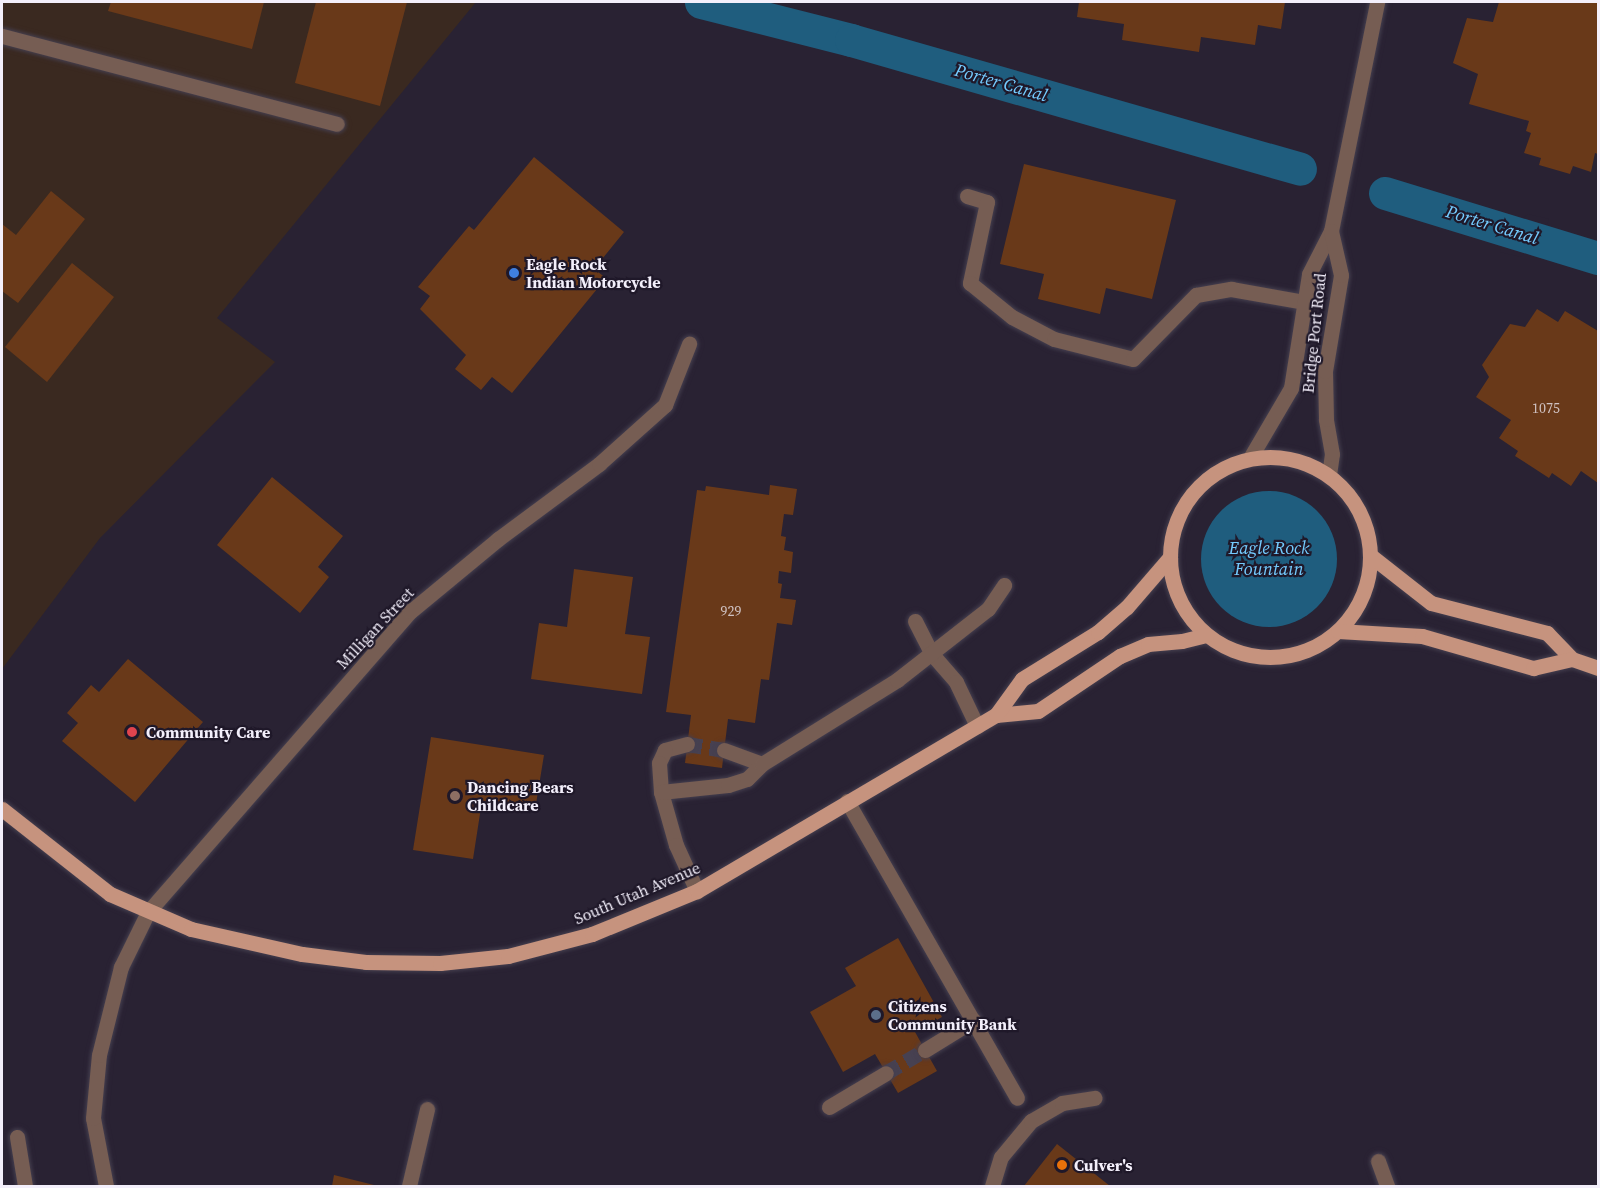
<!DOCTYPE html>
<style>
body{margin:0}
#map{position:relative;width:1600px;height:1188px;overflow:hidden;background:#292233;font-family:"Source Serif 4",serif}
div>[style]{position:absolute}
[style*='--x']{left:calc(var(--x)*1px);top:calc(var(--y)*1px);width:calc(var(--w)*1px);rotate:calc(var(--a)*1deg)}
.industrial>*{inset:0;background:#3a2920}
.water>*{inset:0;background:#1f5d7e}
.round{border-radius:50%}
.pier>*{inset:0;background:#292233}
.canal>*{height:33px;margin:-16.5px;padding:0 16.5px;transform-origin:16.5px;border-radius:16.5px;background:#1f5d7e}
.building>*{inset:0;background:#693919}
.minor-tunnel>*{height:15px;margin-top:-7.5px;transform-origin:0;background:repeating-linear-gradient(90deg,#474151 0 15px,transparent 0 23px)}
.roads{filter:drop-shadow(0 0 2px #453f4f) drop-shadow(0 0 2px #453f4f)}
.minor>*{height:15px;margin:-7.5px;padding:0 7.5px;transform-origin:7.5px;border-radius:7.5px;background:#765d53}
.major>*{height:15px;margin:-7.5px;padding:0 7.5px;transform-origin:7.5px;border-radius:7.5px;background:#c6937e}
.major>.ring{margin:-7.5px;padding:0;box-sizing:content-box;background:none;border:15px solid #c6937e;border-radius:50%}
.dots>*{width:16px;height:16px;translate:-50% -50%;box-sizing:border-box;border:3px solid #1f1829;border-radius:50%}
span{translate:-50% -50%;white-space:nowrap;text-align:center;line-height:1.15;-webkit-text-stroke:4.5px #1f1829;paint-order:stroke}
.number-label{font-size:14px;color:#d0c2c2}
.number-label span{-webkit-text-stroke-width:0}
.poi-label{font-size:16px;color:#f3effb;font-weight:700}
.left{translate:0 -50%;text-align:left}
.street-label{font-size:16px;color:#f3effb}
.water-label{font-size:18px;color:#74cbfe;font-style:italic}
.frame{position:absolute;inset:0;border:3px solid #f3effb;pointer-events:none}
</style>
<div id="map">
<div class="industrial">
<i style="clip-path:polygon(2px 2px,476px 2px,217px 318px,275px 362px,100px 538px,2px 669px)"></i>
</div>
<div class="water">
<i class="round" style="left:1201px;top:491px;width:136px;height:136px"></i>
</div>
<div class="pier">
<i style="clip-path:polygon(1528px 214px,1549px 219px,1545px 230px,1533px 236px,1530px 250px,1521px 257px,1500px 252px,1502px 245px,1514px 239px,1516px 224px)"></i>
</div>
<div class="canal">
<i style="--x:701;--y:2;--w:155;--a:14.2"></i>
<i style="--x:851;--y:40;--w:467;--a:16"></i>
<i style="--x:1385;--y:193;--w:223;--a:17"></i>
</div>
<div class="building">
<i style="clip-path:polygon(111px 2px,264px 2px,252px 49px,108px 11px)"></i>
<i style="clip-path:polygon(316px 2px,407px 2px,380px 106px,295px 83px)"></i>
<i style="clip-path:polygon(1079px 2px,1285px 2px,1281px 29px,1258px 25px,1255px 45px,1201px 37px,1199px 52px,1122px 40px,1124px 24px,1077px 17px)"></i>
<i style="clip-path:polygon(1499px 2px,1598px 2px,1598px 154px,1595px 153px,1591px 172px,1573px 166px,1570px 174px,1539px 165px,1541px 158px,1524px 153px,1531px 133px,1526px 131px,1529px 121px,1469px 104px,1478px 74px,1453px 63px,1467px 18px,1493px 22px)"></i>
<i style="clip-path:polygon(534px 157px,624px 232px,594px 269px,606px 278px,512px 393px,492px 377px,481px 390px,455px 369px,466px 355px,420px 309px,430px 296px,418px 287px,469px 226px,474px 230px)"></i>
<i style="clip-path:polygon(1024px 164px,1176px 200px,1152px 299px,1106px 288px,1100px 314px,1038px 299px,1044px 274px,1000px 264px)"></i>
<i style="clip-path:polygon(51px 191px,85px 219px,18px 303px,2px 291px,2px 224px,16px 235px)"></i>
<i style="clip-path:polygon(72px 263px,114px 297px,47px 382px,5px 347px)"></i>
<i style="clip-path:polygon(1537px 309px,1558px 322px,1565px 311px,1598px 331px,1598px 483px,1581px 471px,1571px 486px,1552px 473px,1549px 478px,1515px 456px,1518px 451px,1499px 438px,1511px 420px,1476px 397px,1489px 377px,1482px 365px,1510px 324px,1525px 327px)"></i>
<i style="clip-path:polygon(272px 477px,343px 536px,318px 567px,329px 577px,300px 613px,217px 545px)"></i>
<i style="clip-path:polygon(770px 485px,797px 489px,793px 515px,784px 514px,781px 536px,786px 537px,784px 550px,793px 552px,791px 573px,779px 571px,778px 583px,782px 584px,780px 598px,796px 600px,792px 625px,777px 623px,769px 680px,761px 679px,755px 723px,728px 719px,722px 768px,685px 763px,691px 715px,666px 712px,697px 490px,705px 491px,706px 486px,769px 495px)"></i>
<i style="clip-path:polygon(574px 569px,633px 577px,625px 634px,650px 637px,642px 694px,531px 679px,539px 623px,567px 627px)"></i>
<i style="clip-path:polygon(128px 659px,203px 722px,135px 802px,62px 741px,78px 723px,67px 713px,91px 685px,99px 692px)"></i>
<i style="clip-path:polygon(431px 737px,544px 755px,535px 810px,482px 801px,473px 859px,413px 850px)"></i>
<i style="clip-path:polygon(898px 938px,942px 1017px,915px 1032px,937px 1071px,898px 1093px,875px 1054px,843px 1072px,810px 1012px,856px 986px,845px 968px)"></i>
<i style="clip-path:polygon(1057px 1144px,1110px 1186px,1024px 1186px)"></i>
<i style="clip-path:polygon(334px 1175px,378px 1186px,332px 1186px)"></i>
</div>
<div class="minor-tunnel">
<i style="--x:687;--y:744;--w:37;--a:9"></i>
<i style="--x:886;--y:1073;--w:45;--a:-30.5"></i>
</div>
<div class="roads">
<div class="minor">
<i style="--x:2;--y:36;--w:346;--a:14.7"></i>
<i style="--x:967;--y:196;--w:21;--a:17"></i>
<i style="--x:987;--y:202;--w:83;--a:101.9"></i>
<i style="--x:970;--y:283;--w:54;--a:39"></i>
<i style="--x:1012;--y:317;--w:47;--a:27.6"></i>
<i style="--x:1054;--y:339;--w:81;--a:14.2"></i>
<i style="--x:1133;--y:359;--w:90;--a:-45.5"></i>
<i style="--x:1196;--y:295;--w:36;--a:-10"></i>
<i style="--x:1231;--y:289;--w:75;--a:10"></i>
<i style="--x:1250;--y:458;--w:81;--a:-59.6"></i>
<i style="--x:1291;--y:388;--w:115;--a:-81"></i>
<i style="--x:1309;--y:274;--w:48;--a:-62.9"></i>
<i style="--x:1331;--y:231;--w:234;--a:-78.6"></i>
<i style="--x:1329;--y:475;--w:21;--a:-82"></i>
<i style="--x:1332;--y:454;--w:36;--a:-100"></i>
<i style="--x:1326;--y:419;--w:48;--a:-91.2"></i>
<i style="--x:1325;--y:371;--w:97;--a:-80.5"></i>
<i style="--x:1341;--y:275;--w:45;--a:-102.8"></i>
<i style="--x:915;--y:621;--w:36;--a:63"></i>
<i style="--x:931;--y:653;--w:38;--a:49"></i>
<i style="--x:956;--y:682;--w:49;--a:64.5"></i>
<i style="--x:687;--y:744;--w:23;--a:165"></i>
<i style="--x:665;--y:750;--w:14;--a:115"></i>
<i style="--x:659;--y:763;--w:29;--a:86"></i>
<i style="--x:661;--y:792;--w:55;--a:74.2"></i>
<i style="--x:676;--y:845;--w:51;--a:65.5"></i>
<i style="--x:724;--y:750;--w:40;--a:20.2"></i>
<i style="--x:661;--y:792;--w:67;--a:-6"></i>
<i style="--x:728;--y:785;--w:20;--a:-18"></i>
<i style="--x:747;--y:779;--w:21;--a:-45"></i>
<i style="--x:762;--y:764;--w:159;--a:-31.9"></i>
<i style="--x:897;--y:680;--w:115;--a:-38"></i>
<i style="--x:988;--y:609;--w:29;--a:-56"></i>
<i style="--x:847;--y:801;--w:342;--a:60.2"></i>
<i style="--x:925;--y:1050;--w:57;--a:-31.5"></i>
<i style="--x:829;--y:1107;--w:66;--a:-30.8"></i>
<i style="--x:17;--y:1137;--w:50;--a:80.7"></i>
<i style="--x:1378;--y:1161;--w:27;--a:70"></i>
<i style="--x:106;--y:1186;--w:69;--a:-100.8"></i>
<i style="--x:93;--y:1118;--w:63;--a:-84.6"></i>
<i style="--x:99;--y:1055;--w:91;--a:-76"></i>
<i style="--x:121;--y:967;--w:61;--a:-63.9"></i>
<i style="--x:148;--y:912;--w:400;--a:-48.9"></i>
<i style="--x:411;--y:611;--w:113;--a:-39.6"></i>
<i style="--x:498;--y:539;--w:126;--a:-36.6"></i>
<i style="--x:599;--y:464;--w:89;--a:-41.8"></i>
<i style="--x:665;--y:405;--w:66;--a:-68.5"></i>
<i style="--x:409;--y:1186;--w:79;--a:-76.8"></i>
<i style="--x:992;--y:1186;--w:30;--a:-73"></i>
<i style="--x:1001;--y:1157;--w:47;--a:-50.2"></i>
<i style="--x:1031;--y:1121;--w:36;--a:-30"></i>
<i style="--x:1062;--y:1103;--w:33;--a:-9"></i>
</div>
<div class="major">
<i class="ring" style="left:1170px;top:457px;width:185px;height:185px"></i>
<i style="--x:1371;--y:556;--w:76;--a:38.1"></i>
<i style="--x:1431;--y:603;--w:120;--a:14.5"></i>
<i style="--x:1547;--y:633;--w:36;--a:46"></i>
<i style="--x:1572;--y:659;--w:28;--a:19"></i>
<i style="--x:1338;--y:631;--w:84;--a:3.4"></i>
<i style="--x:1422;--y:636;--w:116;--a:16.1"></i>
<i style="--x:1533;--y:668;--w:40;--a:-13"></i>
<i style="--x:996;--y:715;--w:42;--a:-5.4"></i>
<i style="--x:1038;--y:711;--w:99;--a:-33.9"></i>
<i style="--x:1120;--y:656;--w:30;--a:-23"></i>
<i style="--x:1148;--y:644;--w:34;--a:-5"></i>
<i style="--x:1182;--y:641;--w:25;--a:-14"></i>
<i style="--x:2;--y:809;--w:137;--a:38.2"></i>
<i style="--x:110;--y:894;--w:88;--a:23.4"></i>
<i style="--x:191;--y:929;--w:114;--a:12.7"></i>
<i style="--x:302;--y:954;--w:64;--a:7.1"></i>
<i style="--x:366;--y:962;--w:74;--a:0.8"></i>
<i style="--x:440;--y:963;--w:68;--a:-5.9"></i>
<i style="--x:508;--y:956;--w:87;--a:-14.7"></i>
<i style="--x:592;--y:934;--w:113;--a:-22.3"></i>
<i style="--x:697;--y:891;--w:347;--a:-30.5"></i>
<i style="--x:996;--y:715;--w:44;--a:-54.2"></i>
<i style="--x:1022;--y:679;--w:89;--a:-31.7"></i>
<i style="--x:1098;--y:632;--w:38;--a:-41"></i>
<i style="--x:1127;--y:607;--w:66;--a:-49.3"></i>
</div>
</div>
<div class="dots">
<i style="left:514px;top:273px;background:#3f7fe0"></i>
<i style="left:132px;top:732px;background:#e0444e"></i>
<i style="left:455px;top:796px;background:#8d6e63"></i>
<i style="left:876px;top:1015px;background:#5c6f8a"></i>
<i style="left:1062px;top:1165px;background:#e8710a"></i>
</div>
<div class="number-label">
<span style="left:1546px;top:408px">1075</span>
<span style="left:731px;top:611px">929</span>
</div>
<div class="poi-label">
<span class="left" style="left:526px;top:273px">Eagle Rock<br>Indian Motorcycle</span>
<span class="left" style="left:146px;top:732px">Community Care</span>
<span class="left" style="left:467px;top:796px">Dancing Bears<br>Childcare</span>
<span class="left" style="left:888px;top:1015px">Citizens<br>Community Bank</span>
<span class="left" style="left:1074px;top:1165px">Culver's</span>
</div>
<div class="street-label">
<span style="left:1314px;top:333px;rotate:-84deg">Bridge Port Road</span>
<span style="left:375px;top:628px;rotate:-47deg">Milligan Street</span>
<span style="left:637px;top:893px;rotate:-23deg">South Utah Avenue</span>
</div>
<div class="water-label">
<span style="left:1001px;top:83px;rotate:16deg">Porter Canal</span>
<span style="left:1492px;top:225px;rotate:17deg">Porter Canal</span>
<span style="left:1269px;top:559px">Eagle Rock<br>Fountain</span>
</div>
<div class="frame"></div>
</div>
